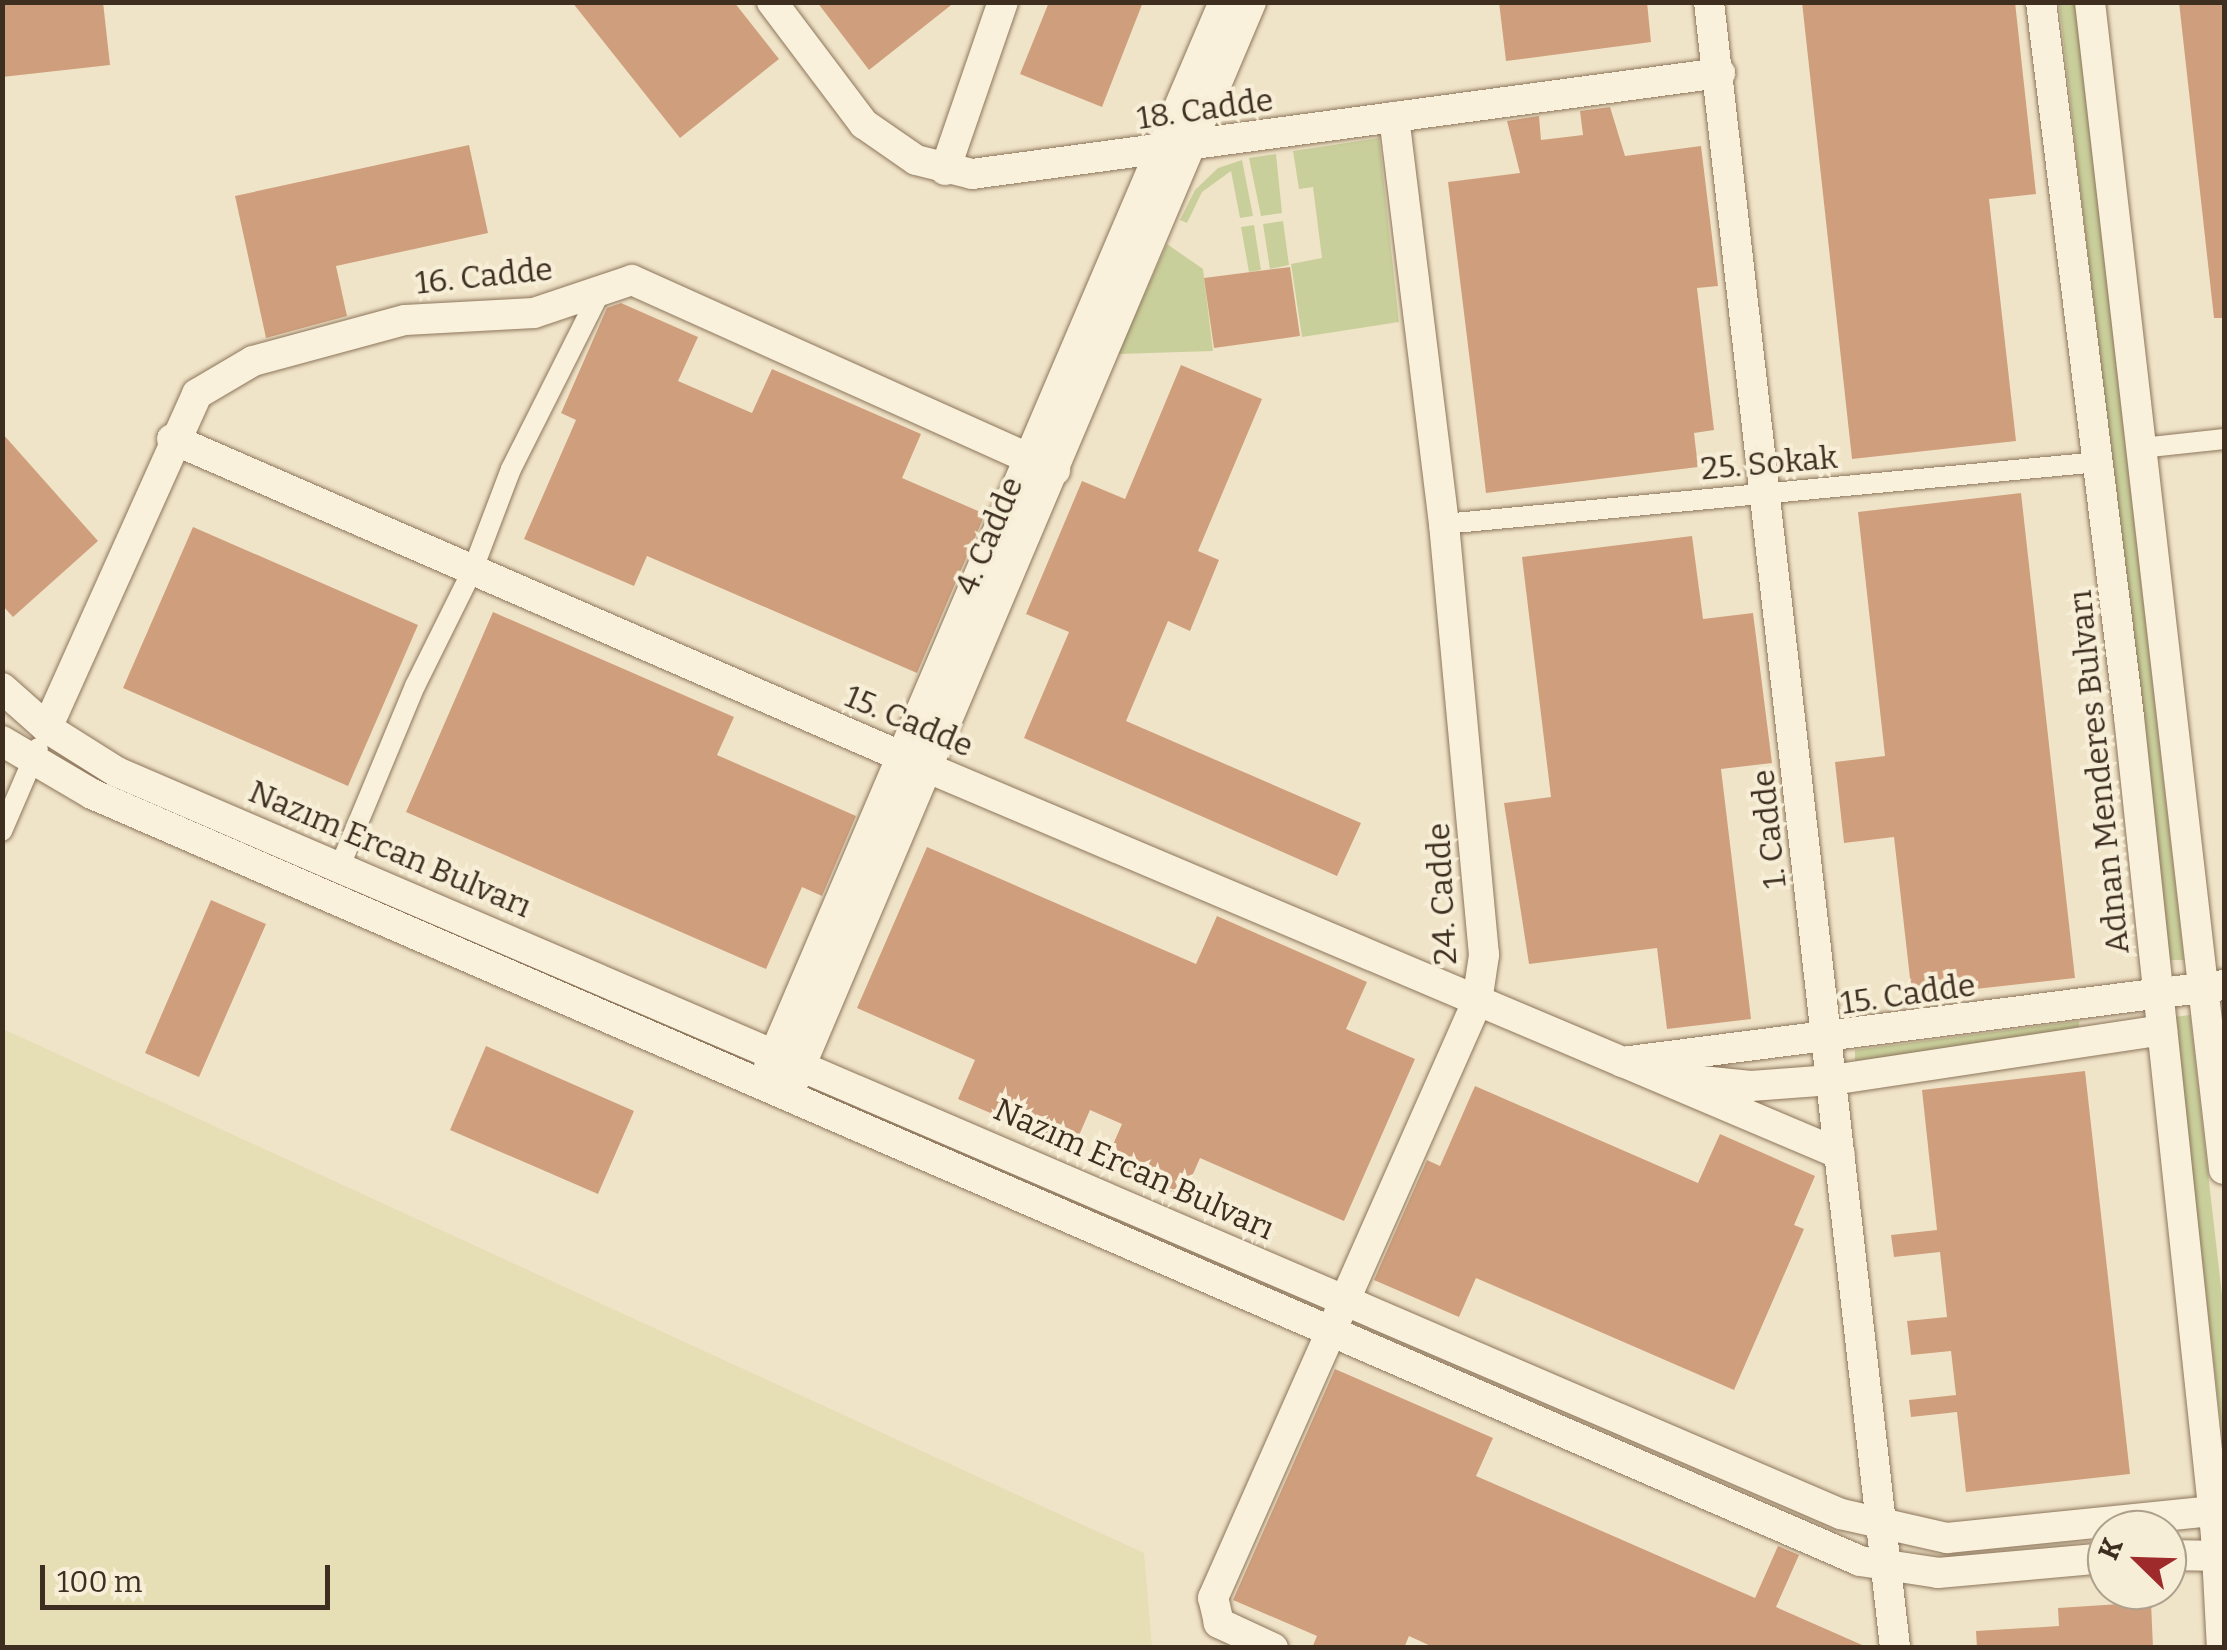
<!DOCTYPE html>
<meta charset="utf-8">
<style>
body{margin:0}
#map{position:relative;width:2227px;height:1650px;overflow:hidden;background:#f0e4c8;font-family:Bitter,serif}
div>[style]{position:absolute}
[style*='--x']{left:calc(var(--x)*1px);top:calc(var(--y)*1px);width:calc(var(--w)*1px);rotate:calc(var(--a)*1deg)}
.farmland>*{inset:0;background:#e6deb5}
.green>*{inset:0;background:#c9cf9b}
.building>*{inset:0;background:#cf9f7d}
.roads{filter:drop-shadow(0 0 2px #8d765c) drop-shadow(0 0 2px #8d765c)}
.street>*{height:20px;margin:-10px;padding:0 10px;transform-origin:10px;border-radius:10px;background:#faf1dc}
.secondary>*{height:30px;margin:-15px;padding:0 15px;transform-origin:15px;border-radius:15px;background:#faf1dc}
span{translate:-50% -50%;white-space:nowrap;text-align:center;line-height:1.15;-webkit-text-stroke:8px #f7eed8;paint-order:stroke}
.street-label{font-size:32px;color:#3d2e20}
.frame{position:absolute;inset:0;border:5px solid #3d2e20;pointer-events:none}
.north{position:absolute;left:2087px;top:1510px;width:100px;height:100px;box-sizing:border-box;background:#f7eed8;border:2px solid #ada18e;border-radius:50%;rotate:293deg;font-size:28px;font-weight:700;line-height:40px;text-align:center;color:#3d2e20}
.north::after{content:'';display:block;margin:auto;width:35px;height:45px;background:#9e2a2b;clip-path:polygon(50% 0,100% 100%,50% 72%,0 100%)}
.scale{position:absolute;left:40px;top:1565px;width:290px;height:45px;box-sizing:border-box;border:5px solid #3d2e20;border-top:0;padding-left:12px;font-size:30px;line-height:35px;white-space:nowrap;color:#3d2e20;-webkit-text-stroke:8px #f7eed8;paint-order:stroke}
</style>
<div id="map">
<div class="farmland">
<i style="clip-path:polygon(3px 1029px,1144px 1553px,1152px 1647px,3px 1647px)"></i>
</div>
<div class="green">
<i style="clip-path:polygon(2059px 3px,2075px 3px,2184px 960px,2169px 960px)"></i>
<i style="clip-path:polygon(1379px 138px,1399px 322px,1302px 337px,1291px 264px,1322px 258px,1313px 187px,1299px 189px,1293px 151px)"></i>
<i style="clip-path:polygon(1276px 154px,1282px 213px,1261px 216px,1249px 158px)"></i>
<i style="clip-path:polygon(1242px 160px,1253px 216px,1240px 218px,1231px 171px,1202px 192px,1187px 223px,1180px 220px,1195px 190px,1218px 168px)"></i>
<i style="clip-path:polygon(1283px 221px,1289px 265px,1270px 269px,1263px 224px)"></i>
<i style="clip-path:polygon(1254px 225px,1261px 270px,1249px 272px,1241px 227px)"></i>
<i style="clip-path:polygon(1167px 244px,1203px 269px,1213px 351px,1118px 354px)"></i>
<i style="clip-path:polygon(2190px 1015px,2224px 1313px,2224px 1451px,2174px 1017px)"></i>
<i style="clip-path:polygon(2079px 1021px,2079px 1031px,1855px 1061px,1855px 1050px)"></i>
</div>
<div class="building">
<i style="clip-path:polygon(2px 2px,103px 2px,110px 65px,2px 77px)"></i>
<i style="clip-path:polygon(572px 2px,734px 2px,779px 59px,680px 138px)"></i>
<i style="clip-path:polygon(817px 2px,955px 2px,869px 70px)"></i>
<i style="clip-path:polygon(1049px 2px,1143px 2px,1102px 107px,1020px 74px)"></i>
<i style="clip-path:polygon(1499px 2px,1647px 2px,1651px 42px,1506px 61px)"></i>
<i style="clip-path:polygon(1802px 2px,2015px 2px,2036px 194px,1989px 199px,2016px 441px,1852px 459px)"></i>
<i style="clip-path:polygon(2179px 2px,2224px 2px,2224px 318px,2214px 318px)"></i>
<i style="clip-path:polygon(1610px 107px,1625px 156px,1701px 146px,1718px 286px,1697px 288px,1714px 430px,1694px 433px,1698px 467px,1486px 493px,1448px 182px,1520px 173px,1507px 121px,1539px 116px,1541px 140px,1583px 135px,1580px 111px)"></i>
<i style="clip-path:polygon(469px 145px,488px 233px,336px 266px,347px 316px,266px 338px,235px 196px)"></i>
<i style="clip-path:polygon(1290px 267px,1300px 336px,1214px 348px,1204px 278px)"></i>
<i style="clip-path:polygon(621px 303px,698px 337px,678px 381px,752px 413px,772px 369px,921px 434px,902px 478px,985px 514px,917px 673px,647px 556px,634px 586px,524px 539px,576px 420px,561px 413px,607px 308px)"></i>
<i style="clip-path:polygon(1181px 365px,1262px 399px,1198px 551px,1219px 560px,1190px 631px,1168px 621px,1126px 721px,1361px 823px,1337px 876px,1024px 738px,1069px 632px,1026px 614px,1082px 481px,1125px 499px)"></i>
<i style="clip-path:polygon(2px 433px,98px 541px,13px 617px,2px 605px)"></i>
<i style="clip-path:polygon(2021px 493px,2075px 978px,1912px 996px,1894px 837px,1844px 843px,1835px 762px,1885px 756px,1858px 512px)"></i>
<i style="clip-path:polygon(193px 527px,418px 625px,348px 786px,123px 688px)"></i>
<i style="clip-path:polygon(1692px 536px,1703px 619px,1753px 613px,1772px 763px,1721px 769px,1751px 1019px,1667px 1029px,1657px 948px,1529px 964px,1504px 803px,1551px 797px,1522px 557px)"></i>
<i style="clip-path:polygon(493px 612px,734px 717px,717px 755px,856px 816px,822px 896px,802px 887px,766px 969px,406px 812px)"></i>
<i style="clip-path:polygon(927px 847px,1196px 964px,1217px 916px,1367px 982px,1346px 1029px,1415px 1059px,1344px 1221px,1200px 1158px,1183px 1197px,1105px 1163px,1122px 1124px,1090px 1110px,1073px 1149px,958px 1099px,975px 1060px,857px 1008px)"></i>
<i style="clip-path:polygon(211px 900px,266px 924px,199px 1077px,145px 1053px)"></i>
<i style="clip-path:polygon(486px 1046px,634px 1111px,598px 1194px,450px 1130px)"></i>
<i style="clip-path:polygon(2085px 1071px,2130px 1474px,1966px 1492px,1957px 1412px,1911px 1417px,1909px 1400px,1956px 1395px,1951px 1351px,1911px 1355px,1907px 1321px,1947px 1317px,1940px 1252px,1894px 1257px,1891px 1235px,1937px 1230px,1922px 1090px)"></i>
<i style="clip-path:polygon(1475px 1086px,1698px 1183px,1720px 1134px,1815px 1176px,1794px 1225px,1804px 1229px,1734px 1390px,1476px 1278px,1459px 1317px,1374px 1280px,1427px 1160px,1440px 1166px)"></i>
<i style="clip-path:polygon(1335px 1369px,1493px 1438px,1476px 1476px,1755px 1598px,1778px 1546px,1799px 1555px,1776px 1607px,1869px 1648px,1435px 1648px,1409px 1636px,1404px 1648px,1312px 1648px,1317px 1636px,1233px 1600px)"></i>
<i style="clip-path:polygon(2151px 1602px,2153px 1648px,1977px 1648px,1976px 1631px,2059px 1626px,2058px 1608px)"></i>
</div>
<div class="roads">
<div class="street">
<i style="--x:2141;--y:448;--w:83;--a:-6.2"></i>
<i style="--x:1444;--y:524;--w:658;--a:-5.41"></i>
<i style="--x:2;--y:831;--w:90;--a:-66.6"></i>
<i style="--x:340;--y:866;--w:195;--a:-67.4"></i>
<i style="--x:415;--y:686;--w:131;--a:-63.6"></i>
<i style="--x:473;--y:569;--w:107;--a:-69.2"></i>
<i style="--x:511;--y:469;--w:203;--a:-63.3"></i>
</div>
<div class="secondary">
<i style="--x:772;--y:2;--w:153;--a:53"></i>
<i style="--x:864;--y:124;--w:63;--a:34.7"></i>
<i style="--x:916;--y:160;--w:58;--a:14"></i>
<i style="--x:972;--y:174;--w:755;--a:-7.69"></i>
<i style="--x:1709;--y:2;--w:1656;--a:83.55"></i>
<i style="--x:2041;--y:2;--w:720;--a:82.98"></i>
<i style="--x:2129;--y:717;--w:823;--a:83.93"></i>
<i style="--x:2216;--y:1535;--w:113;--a:87"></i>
<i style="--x:2090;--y:2;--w:1175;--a:83.45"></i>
<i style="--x:945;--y:170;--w:178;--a:-71"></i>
<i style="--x:172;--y:439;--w:824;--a:23.52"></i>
<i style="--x:928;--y:768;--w:990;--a:22.94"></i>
<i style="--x:2;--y:688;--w:60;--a:41.6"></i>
<i style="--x:47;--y:728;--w:83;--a:32.2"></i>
<i style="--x:117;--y:772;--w:1877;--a:23.29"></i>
<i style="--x:1841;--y:1514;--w:109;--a:12.8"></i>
<i style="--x:1947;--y:1538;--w:278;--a:-5.8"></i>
<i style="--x:47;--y:728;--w:366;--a:-65.8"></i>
<i style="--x:197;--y:394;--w:65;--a:-30.5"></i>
<i style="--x:253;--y:361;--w:157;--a:-15.1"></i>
<i style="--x:405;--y:320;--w:129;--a:-3.1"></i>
<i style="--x:534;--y:313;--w:103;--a:-18.6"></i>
<i style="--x:632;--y:280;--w:464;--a:24.2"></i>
<i style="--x:2;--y:741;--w:104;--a:30.5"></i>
<i style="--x:92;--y:794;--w:1927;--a:23.45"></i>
<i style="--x:1860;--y:1561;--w:79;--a:8.7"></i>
<i style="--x:1938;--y:1573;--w:170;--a:-5.1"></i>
<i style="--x:1622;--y:1062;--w:607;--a:-7.29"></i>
<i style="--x:769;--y:1067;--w:1158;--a:-66.87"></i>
<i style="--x:795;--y:1079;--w:1170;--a:-67.05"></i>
<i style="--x:1691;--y:1080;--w:60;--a:5.7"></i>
<i style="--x:1751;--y:1086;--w:81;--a:-4.2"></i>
<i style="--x:1832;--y:1080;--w:334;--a:-8.6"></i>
<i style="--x:2167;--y:1555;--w:57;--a:1"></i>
<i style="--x:1273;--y:1648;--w:60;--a:-155.2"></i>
<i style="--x:1219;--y:1623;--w:26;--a:-103"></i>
<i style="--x:1213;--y:1598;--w:652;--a:-66.11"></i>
<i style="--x:1477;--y:1002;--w:48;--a:-81.5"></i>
<i style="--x:1484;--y:955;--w:433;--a:-95.3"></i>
<i style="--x:1444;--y:524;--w:410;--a:-97"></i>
</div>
</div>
<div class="street-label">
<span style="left:1205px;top:109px;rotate:-8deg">18. Cadde</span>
<span style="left:484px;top:276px;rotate:-6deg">16. Cadde</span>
<span style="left:1769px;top:463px;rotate:-5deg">25. Sokak</span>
<span style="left:989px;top:536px;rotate:-67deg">4. Cadde</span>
<span style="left:909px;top:721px;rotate:23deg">15. Cadde</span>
<span style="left:2099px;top:772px;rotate:-96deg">Adnan Menderes Bulvarı</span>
<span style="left:1769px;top:829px;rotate:-96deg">1. Cadde</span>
<span style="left:390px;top:849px;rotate:23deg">Nazım Ercan Bulvarı</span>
<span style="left:1442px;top:894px;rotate:-93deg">24. Cadde</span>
<span style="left:1908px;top:994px;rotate:-8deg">15. Cadde</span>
<span style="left:1134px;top:1169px;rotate:24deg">Nazım Ercan Bulvarı</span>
</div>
<div class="frame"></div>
<div class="north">K</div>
<div class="scale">100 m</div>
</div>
